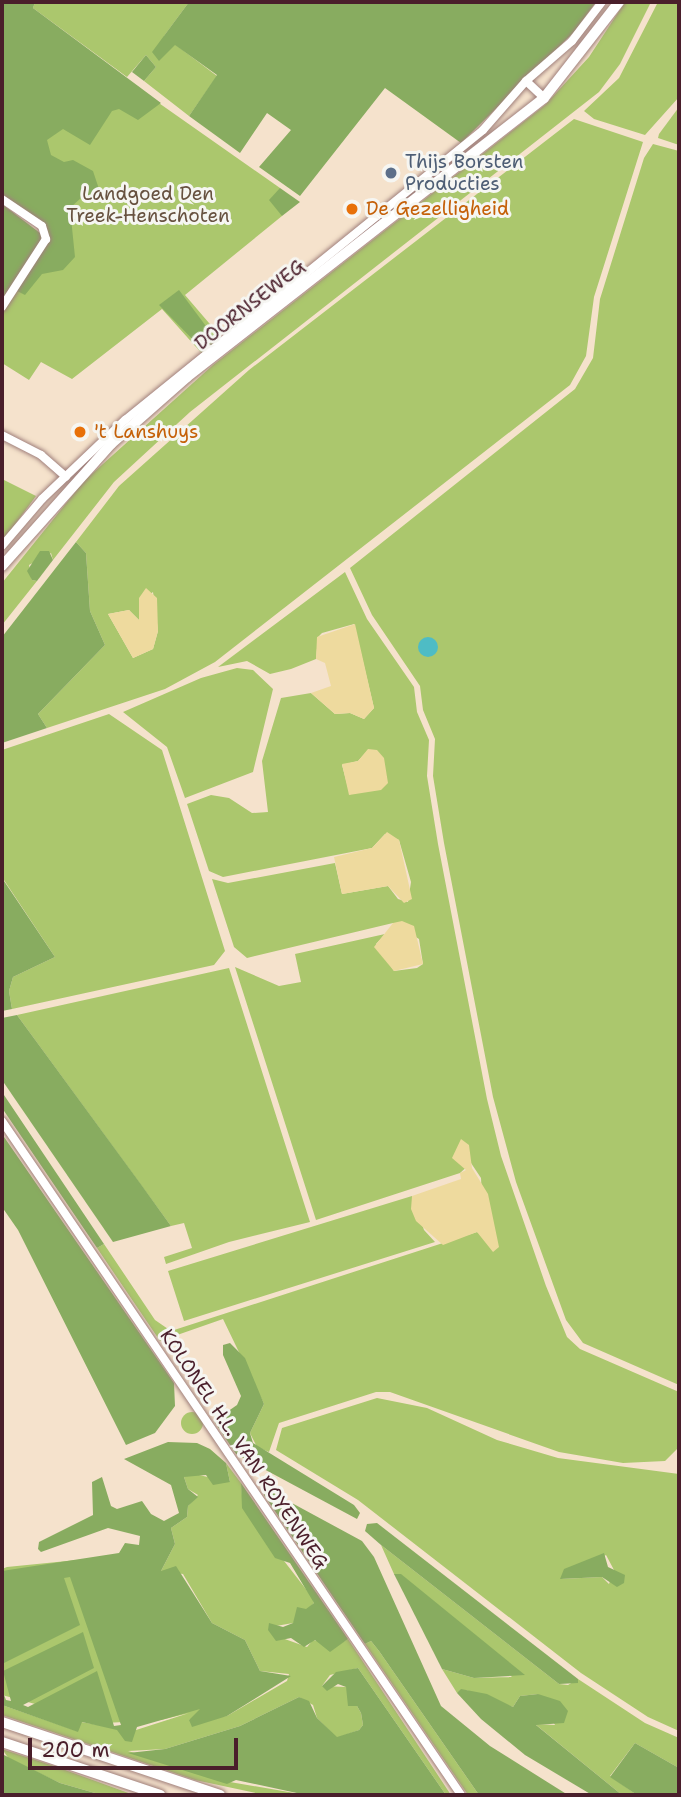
<!DOCTYPE html>
<style>
body{margin:0}
#map{position:relative;width:681px;height:1797px;overflow:hidden;background:#f5e2cc;font-family:"Shantell Sans",sans-serif}
div>[style]{position:absolute}
[style*='--x']{left:calc(var(--x)*1px);top:calc(var(--y)*1px);width:calc(var(--w)*1px);rotate:calc(var(--a)*1deg)}
.green>*{inset:0;background:#abc76d}
.round{border-radius:50%}
.forest>*{inset:0;background:#88ac60}
.sand>*{inset:0;background:#eeda9e}
.water>*{inset:0;background:#4ebcc5}
.roads{filter:drop-shadow(0 0 2px #a0807c) drop-shadow(0 0 2px #a0807c)}
.minor>*{height:8px;margin:-4px;padding:0 4px;transform-origin:4px;border-radius:4px;background:#fff}
.major>*{height:10px;margin:-5px;padding:0 5px;transform-origin:5px;border-radius:5px;background:#fff}
.highway>*{height:10px;margin:-5px;padding:0 5px;transform-origin:5px;border-radius:5px;background:#fff}
.dots>*{width:19px;height:19px;translate:-50% -50%;box-sizing:border-box;border:4px solid #f6f6f2;border-radius:50%}
span{translate:-50% -50%;white-space:nowrap;text-align:center;line-height:1.15;-webkit-text-stroke:6px #f6f6f2;paint-order:stroke}
.service-label{font-size:19px;color:#4e5e75}
.left{translate:0 -50%;text-align:left}
.park-label{font-size:19px;color:#67513f}
.food-label{font-size:19px;color:#c56008}
.street-label{font-size:19px;color:#4a1f2b}
.frame{position:absolute;inset:0;border:4px solid #4a1f2b;pointer-events:none}
.scale{position:absolute;left:28px;top:1738px;width:210px;height:32px;box-sizing:border-box;border:4px solid #4a1f2b;border-top:0;padding-left:9px;font-size:21px;line-height:24px;white-space:nowrap;color:#4a1f2b;-webkit-text-stroke:5px #f6f6f2;paint-order:stroke}
</style>
<div id="map">
<div class="green">
<i style="clip-path:polygon(2px 2px,15px 2px,280px 188px,282px 216px,185px 295px,221px 337px,204px 356px,162px 309px,72px 379px,41px 362px,29px 380px,2px 363px,2px 313px,60px 230px)"></i>
<i style="clip-path:polygon(35px 2px,189px 2px,164px 36px,217px 76px,189px 116px,144px 81px,156px 67px,146px 55px,127px 77px,33px 8px)"></i>
<i style="clip-path:polygon(625px 2px,651px 2px,620px 64px,599px 92px,190px 412px,114px 482px,53px 560px,51px 553px,29px 565px,32px 580px,37px 581px,2px 625px,2px 583px,84px 481px,213px 365px,545px 105px,589px 57px)"></i>
<i style="clip-path:polygon(658px 2px,679px 2px,679px 97px,645px 135px,594px 119px,584px 111px,619px 78px)"></i>
<i style="clip-path:polygon(679px 107px,679px 145px,658px 138px,659px 134px)"></i>
<i style="clip-path:polygon(evenodd,574px 119px,643px 142px,594px 297px,586px 356px,570px 385px,215px 662px,165px 689px,47px 728px,38px 714px,105px 645px,90px 611px,86px 553px,76px 542px,119px 486px,249px 370px,574px 119px,153px 592px,158px 631px,153px 649px,133px 658px,108px 614px,129px 610px,139px 620px,139px 603px,153px 592px)"></i>
<i style="clip-path:polygon(653px 144px,679px 151px,679px 1385px,583px 1343px,566px 1320px,516px 1182px,493px 1097px,444px 843px,433px 776px,435px 739px,423px 710px,420px 686px,372px 615px,350px 568px,575px 389px,593px 358px,600px 299px,644px 158px)"></i>
<i style="clip-path:polygon(2px 479px,36px 496px,5px 538px,2px 536px)"></i>
<i style="clip-path:polygon(evenodd,345px 572px,367px 619px,414px 687px,417px 712px,429px 740px,427px 776px,438px 844px,487px 1099px,501px 1156px,546px 1286px,567px 1337px,580px 1349px,679px 1392px,679px 1447px,665px 1461px,623px 1463px,559px 1452px,390px 1392px,376px 1392px,279px 1423px,269px 1452px,257px 1447px,250px 1433px,264px 1404px,223px 1319px,160px 1341px,97px 1248px,104px 1244px,155px 1320px,171px 1331px,477px 1232px,484px 1236px,481px 1178px,471px 1163px,460px 1173px,316px 1220px,235px 967px,279px 986px,301px 982px,295px 954px,385px 934px,376px 944px,394px 971px,417px 968px,423px 964px,419px 939px,393px 923px,247px 958px,234px 947px,212px 879px,228px 883px,335px 863px,342px 894px,388px 886px,398px 899px,408px 902px,411px 882px,399px 840px,385px 834px,372px 848px,223px 877px,209px 871px,187px 804px,211px 795px,229px 798px,252px 813px,268px 812px,262px 761px,281px 698px,311px 693px,335px 714px,350px 713px,364px 719px,374px 708px,354px 624px,322px 633px,318px 637px,316px 659px,291px 669px,270px 674px,247px 661px,218px 667px,345px 572px,369px 749px,350px 795px,342px 765px,358px 761px,369px 749px)"></i>
<i style="clip-path:polygon(237px 668px,253px 670px,273px 689px,253px 772px,185px 798px,167px 747px,123px 712px,201px 678px)"></i>
<i style="clip-path:polygon(109px 714px,162px 750px,225px 951px,214px 965px,12px 1009px,9px 991px,13px 977px,55px 957px,2px 877px,2px 750px)"></i>
<i style="clip-path:polygon(229px 968px,310px 1222px,229px 1242px,166px 1264px,164px 1257px,192px 1248px,184px 1223px,171px 1226px,17px 1015px)"></i>
<i style="clip-path:polygon(412px 1196px,424px 1230px,435px 1242px,184px 1321px,168px 1271px)"></i>
<i style="clip-path:polygon(evenodd,377px 1398px,427px 1408px,497px 1440px,558px 1458px,679px 1474px,679px 1731px,648px 1717px,581px 1673px,358px 1500px,276px 1450px,282px 1428px,377px 1398px,606px 1555px,614px 1570px,609px 1584px,602px 1577px,561px 1579px,606px 1555px)"></i>
<i class="round" style="left:181px;top:1412px;width:22px;height:22px"></i>
<i style="clip-path:polygon(226px 1463px,241px 1483px,243px 1508px,312px 1597px,314px 1603px,293px 1623px,276px 1626px,282px 1638px,307px 1647px,313px 1640px,338px 1645px,348px 1639px,451px 1795px,446px 1795px,358px 1668px,330px 1675px,322px 1686px,346px 1687px,361px 1713px,363px 1725px,359px 1730px,337px 1738px,317px 1718px,313px 1705px,299px 1697px,240px 1726px,165px 1749px,128px 1751px,230px 1782px,306px 1795px,265px 1795px,195px 1780px,2px 1715px,2px 1705px,77px 1731px,81px 1722px,133px 1731px,189px 1713px,161px 1720px,105px 1723px,2px 1695px,2px 1569px,7px 1567px,117px 1556px,251px 1691px,189px 1720px,227px 1716px,287px 1681px,289px 1674px,260px 1671px,245px 1640px,212px 1623px,183px 1574px,161px 1571px,175px 1544px,171px 1528px,187px 1517px,188px 1506px,198px 1495px,188px 1489px,184px 1477px,190px 1473px,230px 1482px)"></i>
<i style="clip-path:polygon(381px 1545px,559px 1684px,568px 1685px,578px 1679px,645px 1723px,679px 1738px,679px 1768px,635px 1743px,610px 1776px,637px 1795px,622px 1795px,535px 1724px,555px 1725px,538px 1694px,520px 1696px,513px 1707px,466px 1690px,457px 1693px,442px 1669px,474px 1678px,512px 1677px,394px 1574px)"></i>
<i style="clip-path:polygon(371px 1641px,379px 1651px,479px 1795px,468px 1795px,365px 1644px)"></i>
<i style="clip-path:polygon(2px 1749px,57px 1767px,134px 1795px,102px 1795px,60px 1783px,9px 1759px)"></i>
</div>
<div class="forest">
<i style="clip-path:polygon(2px 2px,35px 2px,33px 8px,161px 103px,138px 120px,119px 109px,112px 111px,90px 145px,63px 129px,47px 140px,51px 155px,64px 162px,73px 160px,93px 171px,99px 189px,94px 197px,82px 197px,70px 208px,75px 257px,63px 270px,42px 274px,25px 295px,17px 291px,49px 237px,45px 225px,2px 196px)"></i>
<i style="clip-path:polygon(189px 2px,596px 2px,574px 32px,461px 143px,385px 88px,300px 196px,259px 167px,291px 130px,267px 113px,240px 153px,189px 116px,217px 75px,175px 45px,159px 61px,152px 52px)"></i>
<i style="clip-path:polygon(146px 55px,156px 67px,144px 81px,132px 72px)"></i>
<i style="clip-path:polygon(280px 188px,300px 202px,282px 216px,269px 200px)"></i>
<i style="clip-path:polygon(2px 204px,44px 236px,2px 303px)"></i>
<i style="clip-path:polygon(179px 290px,217px 341px,204px 351px,159px 305px)"></i>
<i style="clip-path:polygon(76px 542px,86px 553px,90px 611px,105px 645px,38px 714px,47px 728px,2px 743px,2px 637px)"></i>
<i style="clip-path:polygon(40px 551px,49px 551px,53px 560px,37px 581px,32px 580px,27px 571px)"></i>
<i style="clip-path:polygon(2px 878px,55px 957px,13px 977px,9px 991px,12px 1009px,2px 1011px)"></i>
<i style="clip-path:polygon(17px 1015px,140px 1183px,171px 1226px,113px 1242px,2px 1080px,2px 1018px)"></i>
<i style="clip-path:polygon(2px 1092px,6px 1098px,104px 1244px,97px 1248px,2px 1108px)"></i>
<i style="clip-path:polygon(2px 1134px,174px 1383px,175px 1406px,155px 1433px,126px 1445px,18px 1230px,2px 1207px)"></i>
<i style="clip-path:polygon(230px 1343px,245px 1358px,264px 1404px,250px 1433px,253px 1443px,354px 1505px,360px 1513px,357px 1519px,236px 1454px,214px 1421px,237px 1405px,241px 1396px,223px 1355px,223px 1345px)"></i>
<i style="clip-path:polygon(168px 1442px,197px 1443px,210px 1449px,226px 1463px,230px 1482px,213px 1485px,206px 1475px,184px 1477px,188px 1489px,198px 1497px,188px 1506px,187px 1517px,171px 1528px,175px 1544px,161px 1571px,176px 1566px,212px 1623px,245px 1640px,260px 1671px,291px 1676px,227px 1716px,192px 1727px,189px 1720px,200px 1709px,137px 1727px,132px 1742px,125px 1741px,117px 1730px,82px 1722px,78px 1732px,2px 1705px,2px 1690px,6px 1700px,11px 1701px,3px 1671px,83px 1632px,94px 1668px,23px 1705px,28px 1707px,97px 1671px,114px 1726px,121px 1725px,70px 1577px,64px 1578px,80px 1625px,2px 1664px,2px 1571px,119px 1553px,125px 1543px,139px 1545px,140px 1536px,108px 1528px,41px 1552px,38px 1549px,39px 1542px,93px 1515px,92px 1482px,102px 1477px,111px 1506px,117px 1509px,142px 1501px,151px 1514px,164px 1521px,179px 1513px,171px 1485px,124px 1459px)"></i>
<i style="clip-path:polygon(241px 1483px,348px 1639px,330px 1652px,315px 1640px,304px 1647px,291px 1638px,276px 1641px,268px 1630px,269px 1623px,283px 1627px,293px 1623px,297px 1607px,306px 1609px,314px 1603px,290px 1563px,275px 1558px,242px 1508px)"></i>
<i style="clip-path:polygon(266px 1489px,362px 1541px,374px 1557px,441px 1706px,490px 1746px,568px 1795px,479px 1795px,379px 1651px,371px 1641px,365px 1644px,264px 1495px)"></i>
<i style="clip-path:polygon(377px 1523px,578px 1679px,578px 1683px,559px 1684px,381px 1545px,365px 1531px,367px 1524px)"></i>
<i style="clip-path:polygon(604px 1553px,608px 1567px,625px 1575px,624px 1583px,617px 1587px,602px 1577px,560px 1579px,564px 1569px)"></i>
<i style="clip-path:polygon(394px 1574px,401px 1574px,525px 1675px,474px 1678px,442px 1669px)"></i>
<i style="clip-path:polygon(358px 1668px,446px 1795px,306px 1795px,236px 1780px,227px 1784px,128px 1753px,165px 1749px,240px 1726px,299px 1697px,309px 1701px,317px 1718px,337px 1737px,359px 1730px,363px 1725px,361px 1713px,357px 1706px,348px 1706px,346px 1687px,338px 1684px,327px 1691px,322px 1686px,336px 1672px)"></i>
<i style="clip-path:polygon(461px 1689px,487px 1694px,513px 1707px,520px 1696px,538px 1694px,560px 1701px,568px 1711px,564px 1723px,536px 1725px,622px 1795px,592px 1795px,525px 1755px,481px 1719px,457px 1693px)"></i>
<i style="clip-path:polygon(635px 1743px,679px 1768px,679px 1795px,637px 1795px,610px 1777px)"></i>
<i style="clip-path:polygon(2px 1754px,60px 1783px,102px 1795px,2px 1793px)"></i>
</div>
<div class="sand">
<i style="clip-path:polygon(146px 588px,157px 598px,158px 631px,153px 649px,133px 658px,108px 614px,129px 610px,139px 620px,139px 598px)"></i>
<i style="clip-path:polygon(355px 624px,374px 708px,364px 719px,350px 713px,335px 714px,311px 693px,331px 686px,325px 663px,316px 659px,317px 637px)"></i>
<i style="clip-path:polygon(368px 749px,377px 750px,384px 758px,388px 783px,381px 790px,349px 795px,342px 764px,358px 761px)"></i>
<i style="clip-path:polygon(387px 832px,399px 840px,412px 899px,404px 903px,388px 886px,342px 894px,334px 857px,372px 848px)"></i>
<i style="clip-path:polygon(402px 921px,414px 926px,423px 964px,394px 971px,374px 947px,393px 923px)"></i>
<i style="clip-path:polygon(461px 1139px,469px 1145px,472px 1168px,488px 1194px,499px 1247px,493px 1252px,477px 1232px,443px 1245px,416px 1221px,411px 1209px,412px 1196px,461px 1179px,460px 1173px,466px 1170px,452px 1158px)"></i>
</div>
<div class="water">
<i class="round" style="left:418px;top:637px;width:20px;height:20px"></i>
</div>
<div class="roads">
<div class="minor">
<i style="--x:526;--y:81;--w:25;--a:43"></i>
<i style="--x:2;--y:199;--w:48;--a:34"></i>
<i style="--x:42;--y:226;--w:14;--a:73"></i>
<i style="--x:46;--y:239;--w:81;--a:122.9"></i>
<i style="--x:2;--y:435;--w:44;--a:27.1"></i>
<i style="--x:41;--y:455;--w:33;--a:41"></i>
<i style="--x:2;--y:546;--w:62;--a:-49.6"></i>
<i style="--x:42;--y:499;--w:115;--a:-43.6"></i>
<i style="--x:125;--y:420;--w:461;--a:-39"></i>
<i style="--x:483;--y:130;--w:65;--a:-48.7"></i>
<i style="--x:526;--y:81;--w:61;--a:-41"></i>
<i style="--x:572;--y:41;--w:49;--a:-52.4"></i>
<i style="--x:2;--y:1121;--w:815;--a:55.74"></i>
</div>
<div class="major">
<i style="--x:2;--y:566;--w:164;--a:-48.2"></i>
<i style="--x:111;--y:444;--w:101;--a:-41.4"></i>
<i style="--x:187;--y:377;--w:453;--a:-38"></i>
<i style="--x:544;--y:98;--w:122;--a:-52"></i>
</div>
<div class="highway">
<i style="--x:2;--y:1722;--w:230;--a:18.5"></i>
<i style="--x:2;--y:1742;--w:167;--a:18.5"></i>
</div>
</div>
<div class="dots">
<i style="left:391px;top:173px;background:#5c6f8a"></i>
<i style="left:352px;top:209px;background:#e8710a"></i>
<i style="left:80px;top:432px;background:#e8710a"></i>
</div>
<div class="service-label">
<span class="left" style="left:405px;top:173px">Thijs Borsten<br>Producties</span>
</div>
<div class="park-label">
<span style="left:148px;top:205px">Landgoed Den<br>Treek-Henschoten</span>
</div>
<div class="food-label">
<span class="left" style="left:366px;top:209px">De Gezelligheid</span>
<span class="left" style="left:94px;top:432px">'t Lanshuys</span>
</div>
<div class="street-label">
<span style="left:250px;top:305px;rotate:-38deg">DOORNSEWEG</span>
<span style="left:244px;top:1449px;rotate:56deg">KOLONEL H.L. VAN ROYENWEG</span>
</div>
<div class="frame"></div>
<div class="scale">200 m</div>
</div>
